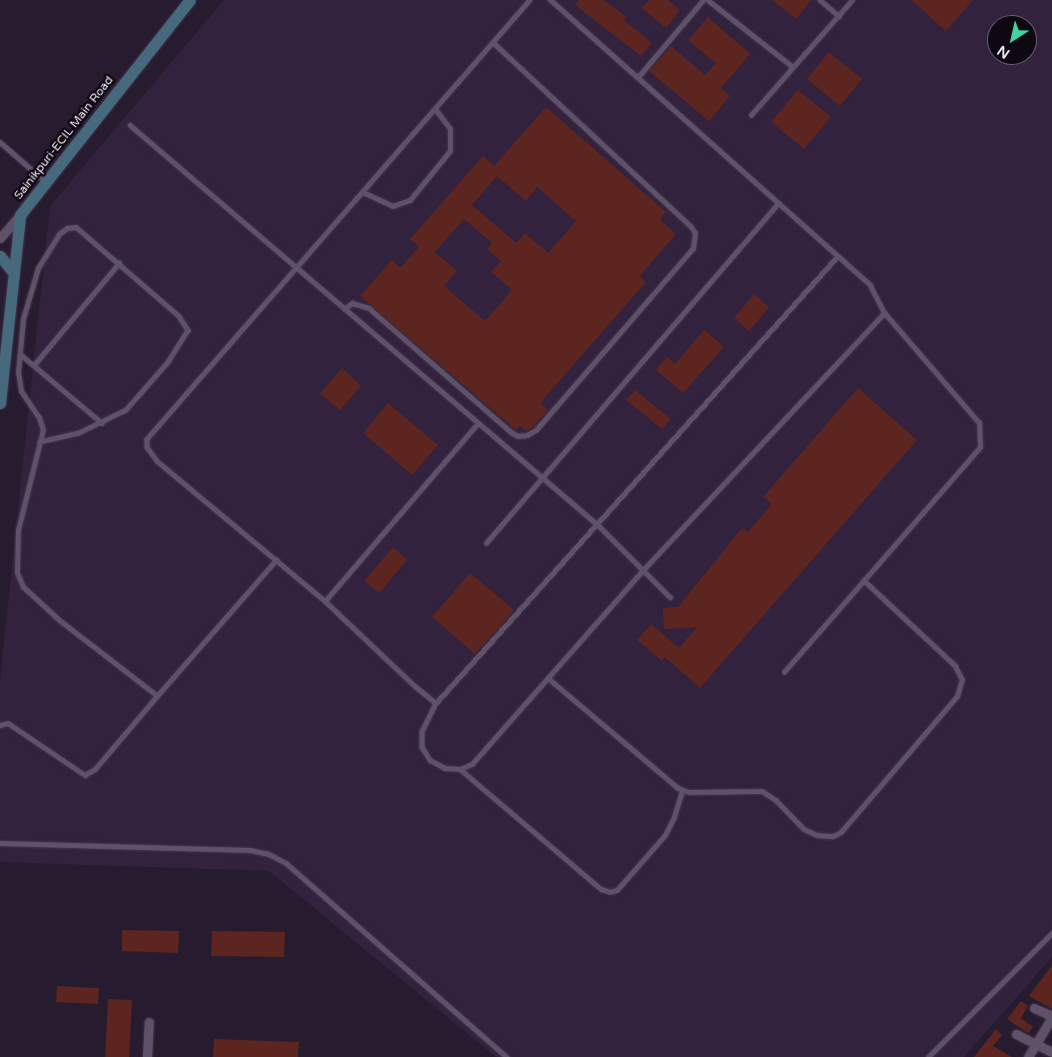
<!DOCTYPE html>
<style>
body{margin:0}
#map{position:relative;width:1052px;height:1057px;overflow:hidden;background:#271b30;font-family:"Varela Round",sans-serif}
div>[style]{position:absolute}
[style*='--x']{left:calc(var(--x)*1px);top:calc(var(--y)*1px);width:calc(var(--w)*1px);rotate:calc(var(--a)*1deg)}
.built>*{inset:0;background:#32223e}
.building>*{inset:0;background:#5c2520}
.roads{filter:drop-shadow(0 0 1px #42374a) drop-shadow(0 0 1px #42374a)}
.lane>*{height:4.5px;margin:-2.25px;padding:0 2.25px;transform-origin:2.25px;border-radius:2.25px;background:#5f516a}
.street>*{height:9px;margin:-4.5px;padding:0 4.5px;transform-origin:4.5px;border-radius:4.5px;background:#5f516a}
.secondary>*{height:11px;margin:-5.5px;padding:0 5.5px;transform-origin:5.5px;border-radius:5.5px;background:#47697d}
span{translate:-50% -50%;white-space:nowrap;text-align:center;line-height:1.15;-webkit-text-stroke:5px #0d0811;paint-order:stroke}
.street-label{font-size:12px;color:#f2eaf9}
.north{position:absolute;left:987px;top:15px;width:50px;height:50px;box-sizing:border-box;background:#0d0811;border:1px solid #69626e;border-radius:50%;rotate:215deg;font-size:14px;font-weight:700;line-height:20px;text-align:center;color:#f2eaf9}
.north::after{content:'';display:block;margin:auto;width:18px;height:22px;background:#3ed4a3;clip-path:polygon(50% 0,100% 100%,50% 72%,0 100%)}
</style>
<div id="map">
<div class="built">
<i style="clip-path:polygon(evenodd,224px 0,1052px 0,1052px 957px,964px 1057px,496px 1057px,269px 871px,0 862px,0 680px,50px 206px,224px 0,997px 25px,1027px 25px,1027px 55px,997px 55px,997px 25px)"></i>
</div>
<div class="building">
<i style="clip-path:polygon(579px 0,603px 0,627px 17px,624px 20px,652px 43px,641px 56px,575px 5px)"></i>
<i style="clip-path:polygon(649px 0,668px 0,680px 10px,666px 28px,642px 8px)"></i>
<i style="clip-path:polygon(772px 0,811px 0,796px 19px)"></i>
<i style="clip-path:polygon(911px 0,973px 0,946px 31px)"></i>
<i style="clip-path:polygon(708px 17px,750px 54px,721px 88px,730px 96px,709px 121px,649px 71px,671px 46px,705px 75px,716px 63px,688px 40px)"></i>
<i style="clip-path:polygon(829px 52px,862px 79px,840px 106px,807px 79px)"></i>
<i style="clip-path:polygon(798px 90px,831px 117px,804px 149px,771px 122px)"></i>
<i style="clip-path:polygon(evenodd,546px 107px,666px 212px,660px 219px,676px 234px,640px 276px,646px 282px,540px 403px,548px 410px,533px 427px,526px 431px,520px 426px,516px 430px,360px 296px,392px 260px,400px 268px,419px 247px,410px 239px,483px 156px,494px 166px,546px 107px,497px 176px,526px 201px,537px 187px,576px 221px,548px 253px,525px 233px,516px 243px,472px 205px,497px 176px,546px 107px,464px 219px,492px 243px,487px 249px,501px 261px,491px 272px,512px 290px,485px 321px,444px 286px,457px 271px,435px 252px,464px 219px)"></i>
<i style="clip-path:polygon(754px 294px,769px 307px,749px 331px,734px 318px)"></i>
<i style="clip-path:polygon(704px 330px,724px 347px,683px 393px,656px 370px,667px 357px,675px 364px)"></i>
<i style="clip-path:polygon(342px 368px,361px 386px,340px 410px,320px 394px)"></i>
<i style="clip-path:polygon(858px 388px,917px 440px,700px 688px,665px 657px,662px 661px,637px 640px,651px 624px,679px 648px,697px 627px,664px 629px,663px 608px,678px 607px,742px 528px,748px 532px,772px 504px,763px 497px)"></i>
<i style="clip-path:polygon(635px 390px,671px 419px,662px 429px,626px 400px)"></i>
<i style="clip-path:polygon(388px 403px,438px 445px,412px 475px,363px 433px)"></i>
<i style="clip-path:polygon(393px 547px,407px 560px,379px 593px,364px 581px)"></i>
<i style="clip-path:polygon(470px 573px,514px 610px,475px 654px,432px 617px)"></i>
<i style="clip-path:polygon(122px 930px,179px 931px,178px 953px,122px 951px)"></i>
<i style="clip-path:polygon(212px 931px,285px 932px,284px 957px,211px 956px)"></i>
<i style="clip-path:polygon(1052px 965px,1052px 1009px,1029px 996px)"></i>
<i style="clip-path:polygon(57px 986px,99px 988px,98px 1004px,56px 1002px)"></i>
<i style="clip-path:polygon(108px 999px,132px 1000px,129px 1057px,105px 1057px)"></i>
<i style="clip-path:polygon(1021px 1001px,1028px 1006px,1021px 1018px,1033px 1027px,1028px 1033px,1007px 1019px)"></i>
<i style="clip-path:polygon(996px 1029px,1002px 1035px,993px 1046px,1012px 1057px,974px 1057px)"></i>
<i style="clip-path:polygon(214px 1039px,299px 1042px,298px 1057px,213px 1057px)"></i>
</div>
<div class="roads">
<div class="lane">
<i style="--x:530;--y:0;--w:583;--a:131.1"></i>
<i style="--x:147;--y:439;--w:8;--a:90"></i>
<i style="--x:147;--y:447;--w:17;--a:54"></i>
<i style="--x:157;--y:461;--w:219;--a:39.8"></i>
<i style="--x:325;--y:601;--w:124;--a:43.4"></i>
<i style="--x:415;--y:686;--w:27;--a:39"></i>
<i style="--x:436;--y:703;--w:598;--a:-48.05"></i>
<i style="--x:708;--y:0;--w:108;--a:38.2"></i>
<i style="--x:820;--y:0;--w:25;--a:40"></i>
<i style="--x:639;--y:76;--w:99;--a:-49.9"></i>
<i style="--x:751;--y:115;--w:153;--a:-48.7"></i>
<i style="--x:130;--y:125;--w:616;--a:40.52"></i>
<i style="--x:598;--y:525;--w:102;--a:45"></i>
<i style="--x:0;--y:142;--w:61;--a:41"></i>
<i style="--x:363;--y:192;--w:33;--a:25"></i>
<i style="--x:393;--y:206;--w:18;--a:-19"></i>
<i style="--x:410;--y:200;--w:63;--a:-50.8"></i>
<i style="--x:450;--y:151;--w:22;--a:-90"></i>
<i style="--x:450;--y:129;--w:25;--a:-127"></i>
<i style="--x:344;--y:309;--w:10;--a:-37"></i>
<i style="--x:352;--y:303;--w:18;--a:16"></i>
<i style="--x:369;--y:308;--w:189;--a:41.1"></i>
<i style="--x:511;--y:432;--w:8;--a:30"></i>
<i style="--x:518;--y:436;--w:9;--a:-6"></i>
<i style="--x:527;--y:435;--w:10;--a:-29"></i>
<i style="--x:536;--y:430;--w:240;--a:-49.2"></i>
<i style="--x:693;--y:248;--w:15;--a:-82"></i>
<i style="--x:695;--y:233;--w:7;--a:-124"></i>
<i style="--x:691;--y:227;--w:270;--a:-137.1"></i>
<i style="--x:20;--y:354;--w:107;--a:40.1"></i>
<i style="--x:34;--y:365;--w:133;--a:-50.2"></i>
<i style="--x:486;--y:543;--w:448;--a:-49.3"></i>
<i style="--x:325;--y:601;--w:233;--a:-49.3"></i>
<i style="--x:784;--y:672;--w:298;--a:-48.9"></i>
<i style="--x:980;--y:447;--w:24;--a:-92"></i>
<i style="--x:979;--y:423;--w:145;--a:-130.8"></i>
<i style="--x:548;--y:678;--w:170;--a:40.2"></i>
<i style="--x:678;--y:788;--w:12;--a:20"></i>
<i style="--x:689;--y:792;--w:73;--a:-0.8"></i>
<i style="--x:762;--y:791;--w:17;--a:33"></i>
<i style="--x:776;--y:800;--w:40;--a:46"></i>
<i style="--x:804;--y:829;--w:14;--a:25"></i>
<i style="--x:817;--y:835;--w:16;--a:4"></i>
<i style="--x:833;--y:836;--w:9;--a:-27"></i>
<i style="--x:841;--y:832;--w:179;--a:-49.5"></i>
<i style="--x:957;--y:696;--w:17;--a:-73"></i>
<i style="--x:962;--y:680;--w:16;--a:-117"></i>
<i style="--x:955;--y:666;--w:125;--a:-137"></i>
<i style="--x:157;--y:696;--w:181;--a:-48.8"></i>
<i style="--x:436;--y:703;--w:32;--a:116"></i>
<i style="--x:422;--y:732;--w:15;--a:90"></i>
<i style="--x:422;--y:747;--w:15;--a:58"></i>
<i style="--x:430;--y:760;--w:17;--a:28"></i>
<i style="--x:445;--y:768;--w:15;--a:4"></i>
<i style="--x:460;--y:769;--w:13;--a:-23"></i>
<i style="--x:472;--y:764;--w:257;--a:-48.6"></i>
<i style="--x:642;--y:571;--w:354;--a:-46.8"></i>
<i style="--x:884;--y:313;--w:31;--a:-117"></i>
<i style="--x:870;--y:285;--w:429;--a:-138.3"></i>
<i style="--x:0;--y:725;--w:8;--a:-14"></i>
<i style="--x:8;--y:723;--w:93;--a:34"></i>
<i style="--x:85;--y:775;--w:12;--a:-31"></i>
<i style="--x:95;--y:769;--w:96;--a:-49.7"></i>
<i style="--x:157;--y:696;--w:123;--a:-142.3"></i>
<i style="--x:60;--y:621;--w:50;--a:-137.4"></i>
<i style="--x:23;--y:587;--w:15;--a:-113"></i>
<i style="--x:17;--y:573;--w:43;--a:-88.7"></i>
<i style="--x:18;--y:530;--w:103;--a:-76"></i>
<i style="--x:43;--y:430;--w:13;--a:-108"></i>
<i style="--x:39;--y:418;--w:32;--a:-124"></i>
<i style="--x:21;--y:391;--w:18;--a:-99"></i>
<i style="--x:18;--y:373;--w:54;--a:-84.7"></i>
<i style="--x:23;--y:319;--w:53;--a:-73.6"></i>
<i style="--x:38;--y:268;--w:40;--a:-58"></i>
<i style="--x:59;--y:234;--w:10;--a:-37"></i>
<i style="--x:67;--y:228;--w:9;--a:-6"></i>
<i style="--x:76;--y:227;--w:136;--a:40.8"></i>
<i style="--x:179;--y:316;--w:17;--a:57"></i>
<i style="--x:188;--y:330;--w:36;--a:122"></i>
<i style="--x:169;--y:361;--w:65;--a:131.3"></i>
<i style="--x:126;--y:410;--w:52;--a:153.9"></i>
<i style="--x:79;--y:433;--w:40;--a:167"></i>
<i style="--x:460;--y:769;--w:185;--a:40.4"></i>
<i style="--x:601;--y:889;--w:9;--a:18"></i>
<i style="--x:610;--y:892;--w:7;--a:-16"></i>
<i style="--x:617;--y:890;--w:73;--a:-48.9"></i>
<i style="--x:665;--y:835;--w:20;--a:-63"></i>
<i style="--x:674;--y:817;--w:28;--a:-73"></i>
<i style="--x:0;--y:843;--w:250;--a:1.6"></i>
<i style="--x:250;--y:850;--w:19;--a:12"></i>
<i style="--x:269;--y:854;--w:19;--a:28"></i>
<i style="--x:286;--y:863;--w:294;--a:41.3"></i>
<i style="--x:928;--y:1057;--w:175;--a:-45"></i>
</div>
<div class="street">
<i style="--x:0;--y:238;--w:30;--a:-49"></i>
<i style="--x:1034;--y:1008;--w:20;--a:24"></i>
<i style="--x:1016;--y:1034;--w:40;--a:26.6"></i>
<i style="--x:147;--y:1057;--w:35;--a:-87"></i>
<i style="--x:1028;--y:1057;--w:47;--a:-59"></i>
</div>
<div class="secondary">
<i style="--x:0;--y:256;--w:22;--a:51"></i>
<i style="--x:0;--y:403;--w:189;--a:-83.9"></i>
<i style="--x:20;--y:215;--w:274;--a:-51.7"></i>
</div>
</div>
<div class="street-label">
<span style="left:64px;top:138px;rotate:-52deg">Sainikpuri-ECIL Main Road</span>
</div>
<div class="north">N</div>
</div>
